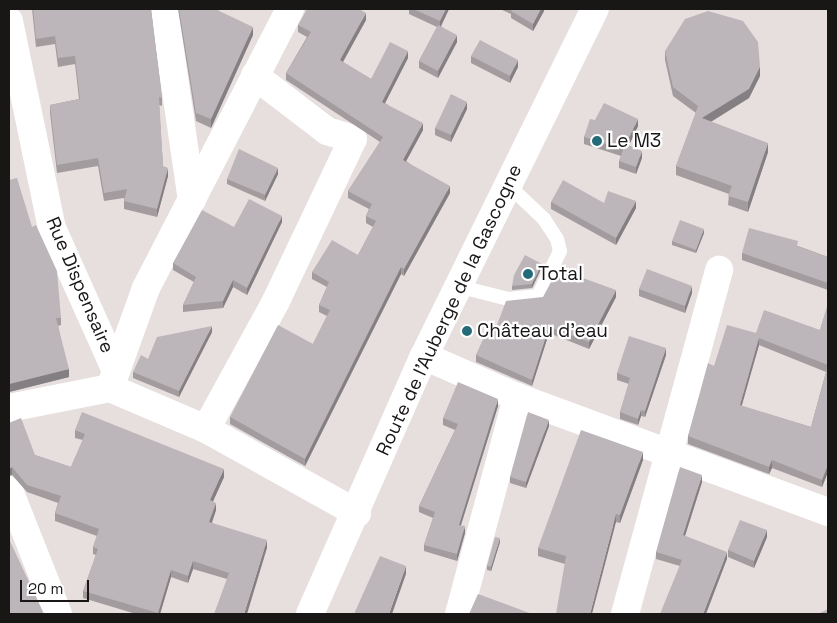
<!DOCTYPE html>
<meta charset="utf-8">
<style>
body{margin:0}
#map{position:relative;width:837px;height:623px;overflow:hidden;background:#e7dede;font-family:"Space Grotesk",sans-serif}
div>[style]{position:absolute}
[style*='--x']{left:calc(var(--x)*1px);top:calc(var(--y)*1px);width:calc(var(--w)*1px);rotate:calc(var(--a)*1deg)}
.service>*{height:14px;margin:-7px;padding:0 7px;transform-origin:7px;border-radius:7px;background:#fff}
.minor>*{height:28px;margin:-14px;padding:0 14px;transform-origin:14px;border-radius:14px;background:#fff}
.tertiary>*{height:28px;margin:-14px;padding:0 14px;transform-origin:14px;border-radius:14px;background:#fff}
.wall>*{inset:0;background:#a29c9f}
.shaded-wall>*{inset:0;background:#847f82}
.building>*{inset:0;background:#bcb5b9}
.dots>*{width:14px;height:14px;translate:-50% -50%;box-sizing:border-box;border:2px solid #fff;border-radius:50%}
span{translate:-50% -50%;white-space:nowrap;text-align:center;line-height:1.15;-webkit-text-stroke:4.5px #fff;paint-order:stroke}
.poi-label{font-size:19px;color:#191616}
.left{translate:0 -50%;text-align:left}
.street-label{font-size:19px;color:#191616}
.frame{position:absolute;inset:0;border:10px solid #191616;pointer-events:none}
.scale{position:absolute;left:20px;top:580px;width:69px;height:22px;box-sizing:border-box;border:2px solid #191616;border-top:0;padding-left:6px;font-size:15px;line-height:18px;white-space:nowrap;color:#191616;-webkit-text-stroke:4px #fff;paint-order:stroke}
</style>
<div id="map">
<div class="service">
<i style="--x:457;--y:286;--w:53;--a:14.3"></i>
<i style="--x:508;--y:299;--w:30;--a:-6"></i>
<i style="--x:538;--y:296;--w:50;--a:-63.9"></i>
<i style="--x:560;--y:251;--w:12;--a:-104"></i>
<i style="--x:557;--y:239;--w:24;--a:-123"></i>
<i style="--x:544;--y:219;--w:51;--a:-136.6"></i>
</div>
<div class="minor">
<i style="--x:164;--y:9;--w:193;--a:81.7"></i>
<i style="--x:9;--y:21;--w:211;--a:78.3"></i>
<i style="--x:52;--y:228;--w:157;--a:65.9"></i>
<i style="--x:424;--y:356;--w:102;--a:23.8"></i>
<i style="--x:517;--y:397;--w:332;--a:20.3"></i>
<i style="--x:110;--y:388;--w:106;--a:-70.2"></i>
<i style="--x:146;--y:288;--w:314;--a:-62.7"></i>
<i style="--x:9;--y:408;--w:103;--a:-11.2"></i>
<i style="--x:110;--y:388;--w:104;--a:23.1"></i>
<i style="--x:206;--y:429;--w:173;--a:29.1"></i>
<i style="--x:206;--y:429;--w:146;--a:-61.3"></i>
<i style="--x:276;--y:301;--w:179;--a:-64.6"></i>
<i style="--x:353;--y:139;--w:27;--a:-163"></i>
<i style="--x:327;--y:131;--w:91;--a:-142.6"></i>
<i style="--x:9;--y:490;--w:133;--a:68.4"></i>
<i style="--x:459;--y:614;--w:225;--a:-75"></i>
<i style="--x:625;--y:614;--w:357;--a:-74.7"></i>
</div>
<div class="tertiary">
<i style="--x:310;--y:614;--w:282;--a:-66.2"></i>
<i style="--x:424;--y:356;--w:387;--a:-63.8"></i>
</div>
<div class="wall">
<i style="clip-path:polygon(32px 9px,151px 9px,162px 98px,162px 106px,159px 105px,163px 166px,168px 176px,157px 217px,124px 209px,124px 198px,104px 201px,98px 166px,57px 173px,50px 113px,50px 105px,79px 99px,75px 64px,58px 67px,55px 44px,36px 47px)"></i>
<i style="clip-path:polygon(178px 9px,220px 9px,216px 9px,253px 35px,211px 128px,196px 121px)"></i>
<i style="clip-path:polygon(409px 9px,449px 9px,441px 26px,457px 42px,438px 78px,419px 68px,419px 61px,437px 27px,409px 14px)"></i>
<i style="clip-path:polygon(500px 9px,544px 9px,544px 11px,533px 31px,511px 18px,511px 14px)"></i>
<i style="clip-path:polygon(366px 20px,343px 62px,371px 79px,408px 58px,385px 103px,423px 130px,406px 161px,450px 193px,404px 276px,401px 274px,305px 466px,230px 424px,230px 417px,313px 344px,327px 316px,319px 312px,319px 305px,327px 287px,312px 279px,312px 272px,358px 255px,373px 227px,366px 223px,366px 216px,369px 209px,348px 198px,348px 191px,380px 142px,286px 80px,286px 73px,307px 37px,298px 32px,298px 25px)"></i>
<i style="clip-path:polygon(665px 51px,760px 76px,749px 98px,711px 122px,768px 152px,748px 212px,728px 205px,729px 194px,676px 175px,676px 166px,696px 113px,673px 96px,665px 60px)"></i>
<i style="clip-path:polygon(471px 56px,518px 67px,510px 83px,471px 63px)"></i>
<i style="clip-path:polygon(467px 109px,451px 142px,435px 135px,435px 128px)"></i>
<i style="clip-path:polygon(595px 120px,638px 126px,628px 146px,642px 158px,636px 174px,619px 168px,619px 161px,621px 156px,584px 144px,584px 137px)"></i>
<i style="clip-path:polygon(278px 174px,265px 201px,227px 184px,227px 179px)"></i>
<i style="clip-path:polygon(9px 180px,61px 318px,61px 325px,58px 326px,69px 377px,9px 392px)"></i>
<i style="clip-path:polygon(551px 202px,604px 203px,636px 208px,616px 245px,551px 209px)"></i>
<i style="clip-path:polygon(282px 222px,247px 295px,233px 287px,223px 308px,183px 312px,183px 305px,194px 282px,173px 270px,173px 263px,234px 227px)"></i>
<i style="clip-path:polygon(704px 233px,696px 253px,672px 245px,672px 241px)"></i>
<i style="clip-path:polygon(798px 246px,828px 257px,828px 290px,742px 260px,742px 253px)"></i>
<i style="clip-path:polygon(542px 267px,532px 288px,512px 290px,512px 286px)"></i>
<i style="clip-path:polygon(639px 289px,692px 293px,685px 313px,639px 296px)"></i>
<i style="clip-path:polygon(616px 297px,589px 349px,549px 333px,532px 386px,476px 362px,476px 355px,494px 333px)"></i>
<i style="clip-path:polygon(evenodd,828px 304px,828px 472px,822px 487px,772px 468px,769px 474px,688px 444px,688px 436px,714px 366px,756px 333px,820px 330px,828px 304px,759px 345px,826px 372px,811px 427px,741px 406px,759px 345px)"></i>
<i style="clip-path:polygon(212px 332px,179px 397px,133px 378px,133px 372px,148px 359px)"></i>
<i style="clip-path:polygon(666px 355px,645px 417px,641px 416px,638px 425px,620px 419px,620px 412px,629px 384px,617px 380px,617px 373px)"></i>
<i style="clip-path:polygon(498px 406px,461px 525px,465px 533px,457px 561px,424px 551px,424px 545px,433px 518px,419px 512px,419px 506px,455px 430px,443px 425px,443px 418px)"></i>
<i style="clip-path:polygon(9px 423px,35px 455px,71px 467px,83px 440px,75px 438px,75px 430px,224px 477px,213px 501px,216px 510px,212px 523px,267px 548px,227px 579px,193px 569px,188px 583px,171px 577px,160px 614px,136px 614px,83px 598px,83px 591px,96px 555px,93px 554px,93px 547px,97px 536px,55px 521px,55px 513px,58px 503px,27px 492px,12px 475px)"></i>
<i style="clip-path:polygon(549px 426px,526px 488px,510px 483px,510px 477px)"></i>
<i style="clip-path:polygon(643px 460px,620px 523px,616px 522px,565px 564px,538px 556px,538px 548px)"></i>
<i style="clip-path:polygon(702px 482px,685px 536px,727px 559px,680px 566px,656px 559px,656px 552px)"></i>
<i style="clip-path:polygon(767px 537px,754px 568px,728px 557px,728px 550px)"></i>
<i style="clip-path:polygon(500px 542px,491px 571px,487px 570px,487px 566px)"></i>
</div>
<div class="shaded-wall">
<i style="clip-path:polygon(446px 9px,449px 9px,440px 28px,440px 21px)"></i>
<i style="clip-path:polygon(541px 9px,544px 9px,544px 11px,533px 31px,533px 24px)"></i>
<i style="clip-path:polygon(366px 13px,366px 20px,340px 67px,340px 60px)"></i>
<i style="clip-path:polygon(253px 27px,253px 35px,211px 128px,211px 119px)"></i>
<i style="clip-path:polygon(457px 35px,457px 42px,438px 78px,438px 71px)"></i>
<i style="clip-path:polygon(408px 51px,408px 58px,382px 109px,382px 102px)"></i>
<i style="clip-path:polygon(518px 60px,518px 67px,510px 83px,510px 76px)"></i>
<i style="clip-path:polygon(760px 67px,760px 76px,749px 98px,702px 127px,702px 118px)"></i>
<i style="clip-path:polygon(467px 102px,467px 109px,451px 142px,451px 135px)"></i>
<i style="clip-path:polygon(638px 119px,638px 126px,626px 152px,626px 144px)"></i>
<i style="clip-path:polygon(423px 123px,423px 130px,403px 167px,403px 160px)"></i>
<i style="clip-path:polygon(768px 143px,768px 152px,748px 212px,748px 202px)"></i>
<i style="clip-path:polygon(642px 151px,642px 158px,636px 174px,636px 167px)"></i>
<i style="clip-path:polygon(168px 168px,168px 176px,157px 217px,157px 209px)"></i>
<i style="clip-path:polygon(278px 168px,278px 174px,265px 201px,265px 195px)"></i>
<i style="clip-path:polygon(450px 186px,450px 193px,404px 276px,404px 269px)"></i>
<i style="clip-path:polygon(636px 201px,636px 208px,616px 245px,616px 238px)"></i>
<i style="clip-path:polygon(282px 216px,282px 222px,247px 295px,247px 288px)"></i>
<i style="clip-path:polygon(704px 229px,704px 233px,696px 253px,696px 250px)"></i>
<i style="clip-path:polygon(542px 264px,542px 267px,532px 288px,532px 284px)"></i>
<i style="clip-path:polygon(401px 267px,401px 274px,305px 466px,305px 459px)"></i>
<i style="clip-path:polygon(233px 280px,233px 287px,223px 308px,223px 301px)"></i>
<i style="clip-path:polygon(692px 286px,692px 293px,685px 313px,685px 306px)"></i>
<i style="clip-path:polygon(616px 290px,616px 297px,589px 349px,589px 342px)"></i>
<i style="clip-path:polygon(212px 326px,212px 332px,179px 397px,179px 391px)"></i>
<i style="clip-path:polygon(549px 327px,549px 333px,532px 386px,532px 380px)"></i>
<i style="clip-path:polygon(759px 338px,759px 345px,740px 412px,740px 405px)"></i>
<i style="clip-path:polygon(666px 348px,666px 355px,645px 417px,645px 411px)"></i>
<i style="clip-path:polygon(69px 369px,69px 377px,9px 392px,9px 384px)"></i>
<i style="clip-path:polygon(498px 399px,498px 406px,459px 531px,459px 525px)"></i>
<i style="clip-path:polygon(641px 410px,641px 416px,638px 425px,638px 419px)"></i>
<i style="clip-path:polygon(549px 420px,549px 426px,526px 488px,526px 482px)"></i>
<i style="clip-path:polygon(643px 452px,643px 460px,620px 523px,620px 515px)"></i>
<i style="clip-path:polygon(772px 460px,772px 468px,769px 474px,769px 467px)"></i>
<i style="clip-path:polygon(828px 465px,828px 472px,822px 487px,822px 480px)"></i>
<i style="clip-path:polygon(12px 467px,12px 475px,9px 476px,9px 469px)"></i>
<i style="clip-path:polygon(224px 469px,224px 477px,210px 508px,210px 500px)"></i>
<i style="clip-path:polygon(702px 475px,702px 482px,683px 542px,683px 535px)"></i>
<i style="clip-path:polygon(216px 503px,216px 510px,209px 530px,209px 522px)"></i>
<i style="clip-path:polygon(616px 514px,616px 522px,592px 614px,590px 614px)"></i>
<i style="clip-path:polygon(465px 526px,465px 533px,457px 561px,457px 554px)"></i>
<i style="clip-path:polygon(767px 530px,767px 537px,754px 568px,754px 561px)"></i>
<i style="clip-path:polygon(500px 538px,500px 542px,491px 571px,491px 567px)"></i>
<i style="clip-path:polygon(267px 540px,267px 548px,247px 614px,244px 614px)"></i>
<i style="clip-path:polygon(727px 552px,727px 559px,706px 614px,703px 614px)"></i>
<i style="clip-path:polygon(193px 561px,193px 569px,188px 583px,188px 576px)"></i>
<i style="clip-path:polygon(406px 566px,406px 574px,392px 614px,389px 614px)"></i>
<i style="clip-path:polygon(171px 570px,171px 577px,160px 614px,158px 614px)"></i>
</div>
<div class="building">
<i style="clip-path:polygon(33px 9px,151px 9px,162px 98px,159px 97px,163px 166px,168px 168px,157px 209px,124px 201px,127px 189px,104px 193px,98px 158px,57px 165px,50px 105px,80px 99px,75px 56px,58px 58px,55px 36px,36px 39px)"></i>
<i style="clip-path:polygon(179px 9px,215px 9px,253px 27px,211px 119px,196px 113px)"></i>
<i style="clip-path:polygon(307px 9px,359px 9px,366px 13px,340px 60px,371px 79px,390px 42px,408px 51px,382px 102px,423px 123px,403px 160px,450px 186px,404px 269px,401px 267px,305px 459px,230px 417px,278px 325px,313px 344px,330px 310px,319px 305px,329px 282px,312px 272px,332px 240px,358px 255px,376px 221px,366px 216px,372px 204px,348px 191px,383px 137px,286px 73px,311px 32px,298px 25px)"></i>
<i style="clip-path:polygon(413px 9px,446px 9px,440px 21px)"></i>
<i style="clip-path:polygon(512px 9px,541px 9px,533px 24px,511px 11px)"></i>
<i style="clip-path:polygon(708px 11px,743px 21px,758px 42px,760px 67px,749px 89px,702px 118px,768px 143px,748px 202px,728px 196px,732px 186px,676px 166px,698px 106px,673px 87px,665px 51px,685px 19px)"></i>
<i style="clip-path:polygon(438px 25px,457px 35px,438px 71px,419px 61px)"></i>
<i style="clip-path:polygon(480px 40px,518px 60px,510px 76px,471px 56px)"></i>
<i style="clip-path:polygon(451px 94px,467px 102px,451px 135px,435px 128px)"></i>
<i style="clip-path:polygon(604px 103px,638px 119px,626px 144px,642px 151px,636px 167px,619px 161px,625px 145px,623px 149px,584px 137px,590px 119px,595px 120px)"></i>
<i style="clip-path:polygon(239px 149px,278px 168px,265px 195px,227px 179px)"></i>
<i style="clip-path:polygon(17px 178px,32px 227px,36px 225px,57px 271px,61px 318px,56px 318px,69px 369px,9px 384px,9px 180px)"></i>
<i style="clip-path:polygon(563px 180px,604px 203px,608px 191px,636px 201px,616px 238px,551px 202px)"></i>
<i style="clip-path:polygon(249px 199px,282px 216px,247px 288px,233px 280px,223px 301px,183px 305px,196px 277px,173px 263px,202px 210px,234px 227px)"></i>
<i style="clip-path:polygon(680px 220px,704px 229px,696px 250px,672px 241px)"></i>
<i style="clip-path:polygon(749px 228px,798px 241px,797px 246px,828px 257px,828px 283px,742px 253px)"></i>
<i style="clip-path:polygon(525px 255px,542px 264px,532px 284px,512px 286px,514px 275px)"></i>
<i style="clip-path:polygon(558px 269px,616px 290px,589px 342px,549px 327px,532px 380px,476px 355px,487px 330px,494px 333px,506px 301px,543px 297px)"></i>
<i style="clip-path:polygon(647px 269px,692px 286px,685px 306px,639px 289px)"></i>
<i style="clip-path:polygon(evenodd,828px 304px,828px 465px,822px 480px,772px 460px,769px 467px,688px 436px,708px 363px,714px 366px,727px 325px,756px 333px,764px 310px,820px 330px,828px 304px,759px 338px,828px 365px,811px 427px,740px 405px,759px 338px)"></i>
<i style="clip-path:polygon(212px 326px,179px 391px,133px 372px,141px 355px,148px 359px,157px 337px)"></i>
<i style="clip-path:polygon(629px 336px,666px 348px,645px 411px,641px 410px,638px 419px,620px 412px,630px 378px,617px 373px)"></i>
<i style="clip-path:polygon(458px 382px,498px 399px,459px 525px,465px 526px,457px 554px,424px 545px,435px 512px,419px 506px,458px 424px,443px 418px)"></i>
<i style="clip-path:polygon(82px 412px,224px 469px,210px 500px,216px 503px,209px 522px,267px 540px,244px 614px,214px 614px,229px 573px,193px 561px,188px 576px,171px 570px,158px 613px,83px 591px,98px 549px,93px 547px,99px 529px,55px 513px,61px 496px,27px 485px,12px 467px,9px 469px,9px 423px,21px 418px,35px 455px,71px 467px,85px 434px,75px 430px)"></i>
<i style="clip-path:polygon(528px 412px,549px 420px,526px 482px,510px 477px)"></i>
<i style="clip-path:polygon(581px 430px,643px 452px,620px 515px,616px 514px,590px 614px,556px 614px,566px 556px,538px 548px)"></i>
<i style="clip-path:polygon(680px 467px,702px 475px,683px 535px,727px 552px,703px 614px,660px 614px,682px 560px,656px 552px)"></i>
<i style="clip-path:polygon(740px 520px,767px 530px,754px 561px,728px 550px)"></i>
<i style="clip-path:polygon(495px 537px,500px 538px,491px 567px,487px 566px)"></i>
<i style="clip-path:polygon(9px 539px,44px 614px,9px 614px)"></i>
<i style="clip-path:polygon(380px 556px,406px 566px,389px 614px,354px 614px)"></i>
<i style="clip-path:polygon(478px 594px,532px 614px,469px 614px)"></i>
<i style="clip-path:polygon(828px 609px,828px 614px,818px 614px)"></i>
</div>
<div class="dots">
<i style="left:597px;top:141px;background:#236b78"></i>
<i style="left:528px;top:274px;background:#236b78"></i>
<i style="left:467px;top:331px;background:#236b78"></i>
</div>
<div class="poi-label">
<span class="left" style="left:607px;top:141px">Le M3</span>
<span class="left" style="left:538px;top:274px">Total</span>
<span class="left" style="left:477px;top:331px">Château d'eau</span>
</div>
<div class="street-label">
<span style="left:80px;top:285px;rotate:67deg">Rue Dispensaire</span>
<span style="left:449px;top:310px;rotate:-65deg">Route de l'Auberge de la Gascogne</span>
</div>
<div class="frame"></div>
<div class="scale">20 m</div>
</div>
